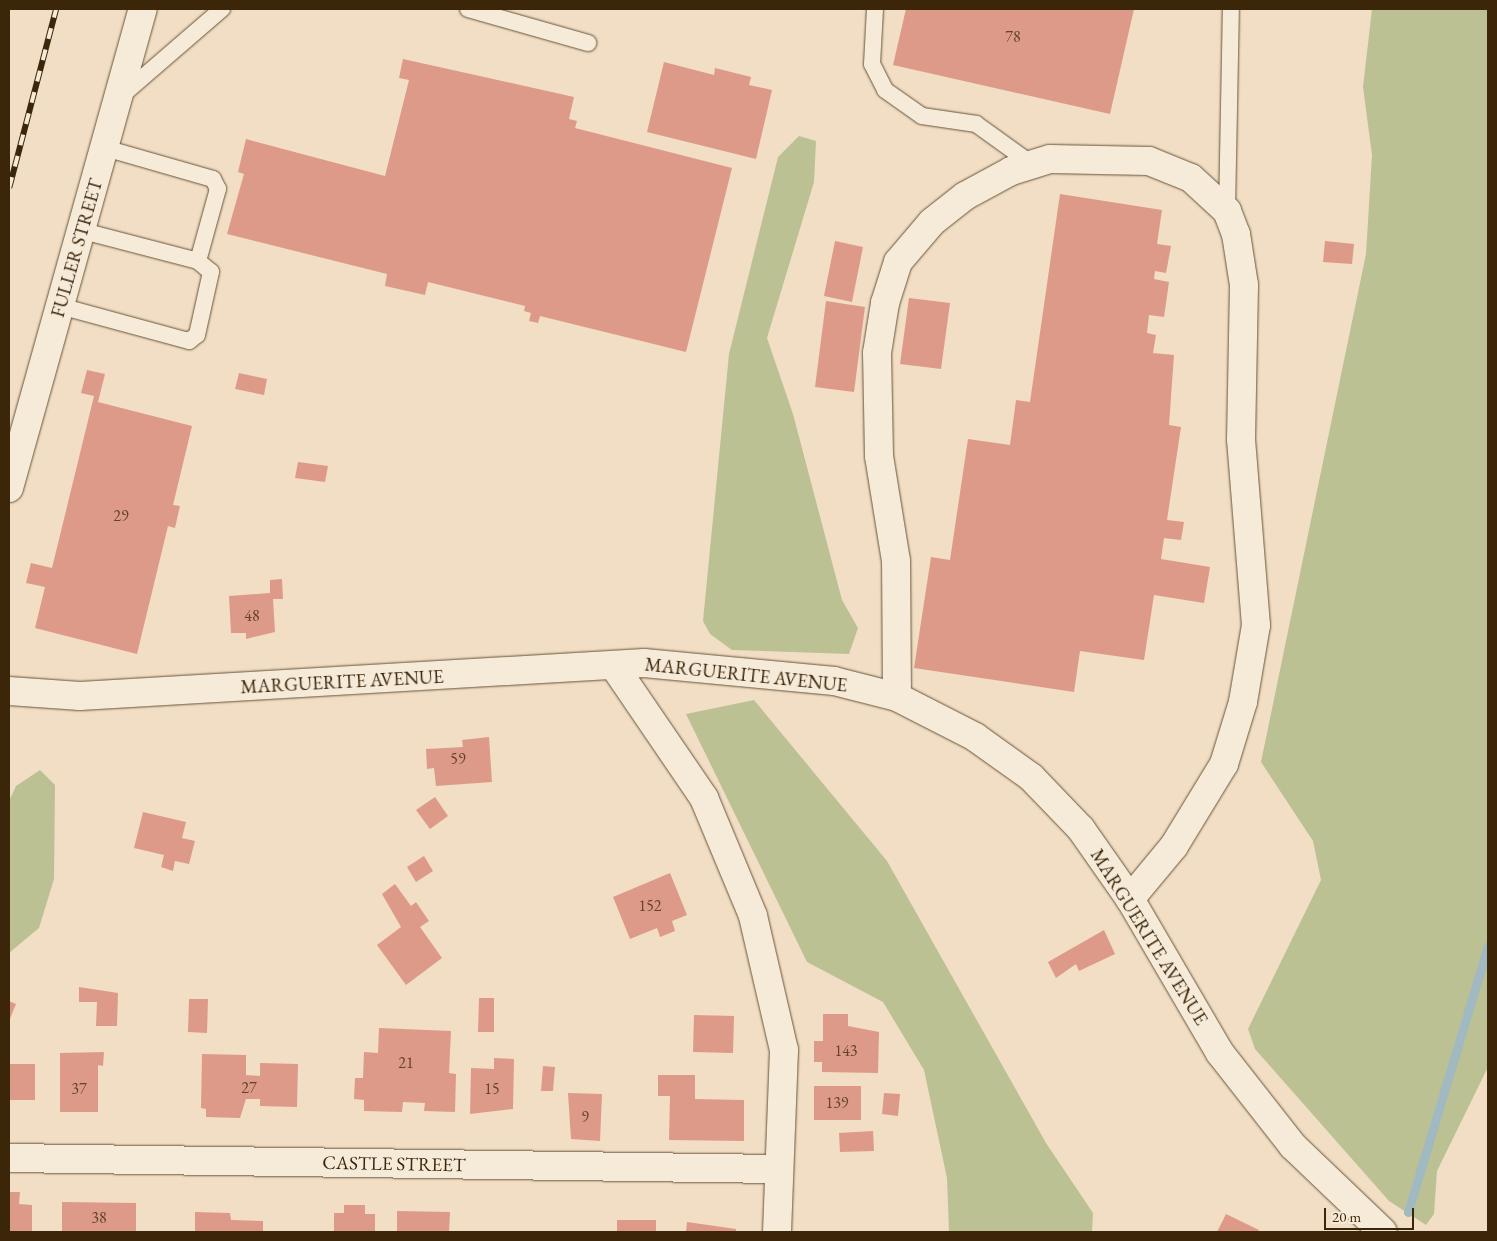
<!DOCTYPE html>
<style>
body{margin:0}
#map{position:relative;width:1497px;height:1241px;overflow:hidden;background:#f1dec4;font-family:"EB Garamond",serif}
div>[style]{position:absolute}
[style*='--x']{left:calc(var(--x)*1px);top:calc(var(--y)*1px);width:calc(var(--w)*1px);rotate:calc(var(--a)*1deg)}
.green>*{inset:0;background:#bcc193}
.stream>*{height:9px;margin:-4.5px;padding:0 4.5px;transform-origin:4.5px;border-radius:4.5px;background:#a1b9c0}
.building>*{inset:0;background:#de9a88}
.roads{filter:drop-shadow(0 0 1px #685438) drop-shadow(0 0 1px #685438)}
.service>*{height:16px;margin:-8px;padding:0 8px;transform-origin:8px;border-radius:8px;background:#f6ead9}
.minor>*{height:28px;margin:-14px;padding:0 14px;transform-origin:14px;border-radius:14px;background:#f6ead9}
.rail>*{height:5.5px;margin-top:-2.75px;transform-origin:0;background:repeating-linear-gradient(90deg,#f6ead9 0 11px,#3b2609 0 22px);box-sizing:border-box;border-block:1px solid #3b2609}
span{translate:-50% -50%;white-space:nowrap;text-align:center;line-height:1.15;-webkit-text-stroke:4px #f6ead9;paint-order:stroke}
.number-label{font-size:16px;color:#644329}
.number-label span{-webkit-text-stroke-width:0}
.street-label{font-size:19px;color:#3b2609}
.frame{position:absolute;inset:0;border:10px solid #3b2609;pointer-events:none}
.scale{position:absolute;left:1324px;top:1208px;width:90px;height:22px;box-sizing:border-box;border:2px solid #3b2609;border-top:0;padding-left:6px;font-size:15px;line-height:18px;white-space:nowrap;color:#3b2609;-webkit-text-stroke:4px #f6ead9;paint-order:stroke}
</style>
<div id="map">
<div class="green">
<i style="clip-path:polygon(1372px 9px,1488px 9px,1488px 1067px,1437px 1171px,1434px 1214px,1426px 1225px,1389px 1201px,1255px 1049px,1248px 1029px,1321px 880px,1313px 841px,1261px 762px,1366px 254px,1372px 155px,1363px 87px)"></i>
<i style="clip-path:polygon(799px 136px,816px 141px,814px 182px,767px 338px,793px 414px,842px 600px,858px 628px,849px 654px,732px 650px,710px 634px,703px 621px,729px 354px,778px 157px)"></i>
<i style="clip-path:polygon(754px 700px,887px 861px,1046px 1143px,1093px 1213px,1092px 1232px,949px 1232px,947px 1178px,924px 1070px,883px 1002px,807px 962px,686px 714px)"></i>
<i style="clip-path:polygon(40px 770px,55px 785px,54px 879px,39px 928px,9px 953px,9px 801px,16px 786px)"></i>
</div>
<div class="stream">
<i style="--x:1408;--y:1212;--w:278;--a:-73.3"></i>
</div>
<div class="building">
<i style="clip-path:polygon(906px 9px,1134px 9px,1110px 114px,893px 65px)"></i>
<i style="clip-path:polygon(403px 59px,574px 97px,569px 119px,577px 121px,575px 128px,732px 168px,686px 352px,540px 316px,538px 323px,529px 321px,531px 313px,524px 311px,525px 306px,428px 282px,425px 295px,385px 286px,387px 274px,227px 234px,244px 174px,238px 172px,246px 139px,385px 176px,409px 80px,399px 78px)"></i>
<i style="clip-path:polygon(664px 62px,714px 75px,715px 68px,751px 77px,749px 85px,772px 90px,756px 159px,647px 132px)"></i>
<i style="clip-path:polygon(1060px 194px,1162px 210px,1157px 244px,1171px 246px,1166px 273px,1155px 271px,1154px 279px,1169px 282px,1164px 317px,1149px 315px,1147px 333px,1156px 335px,1153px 353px,1174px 355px,1169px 425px,1181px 427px,1167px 520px,1184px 522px,1181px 540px,1164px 538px,1161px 559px,1210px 567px,1204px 603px,1154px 595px,1144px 660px,1080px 651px,1074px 692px,914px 668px,931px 557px,950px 560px,968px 439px,1010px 445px,1016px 400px,1030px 402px)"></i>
<i style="clip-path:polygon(835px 241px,863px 247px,852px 302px,824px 296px)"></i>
<i style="clip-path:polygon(1325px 241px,1354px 244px,1352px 264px,1323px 262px)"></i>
<i style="clip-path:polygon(909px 298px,950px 303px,941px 369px,900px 364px)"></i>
<i style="clip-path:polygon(826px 301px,865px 307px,854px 392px,815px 387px)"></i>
<i style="clip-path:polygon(87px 370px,105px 374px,98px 402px,192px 426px,173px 505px,180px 506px,175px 528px,168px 526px,137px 654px,35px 628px,45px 587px,26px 583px,31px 563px,52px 568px,94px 396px,81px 393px)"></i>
<i style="clip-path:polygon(239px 373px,267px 379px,264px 395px,235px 389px)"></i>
<i style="clip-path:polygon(298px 462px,328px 466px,325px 482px,295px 478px)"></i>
<i style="clip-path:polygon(282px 579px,283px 599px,273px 599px,275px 632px,246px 639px,246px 633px,231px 633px,229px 596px,270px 593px,270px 580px)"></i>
<i style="clip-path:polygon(489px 737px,492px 782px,436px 786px,434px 768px,427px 769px,426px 749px,463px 747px,462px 740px)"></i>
<i style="clip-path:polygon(435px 797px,448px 816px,430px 829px,416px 810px)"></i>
<i style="clip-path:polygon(143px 812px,186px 822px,182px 838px,195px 841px,189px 864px,175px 861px,173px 871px,161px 867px,164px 855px,134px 848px)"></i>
<i style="clip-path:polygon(424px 856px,433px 871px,416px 882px,407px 867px)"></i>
<i style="clip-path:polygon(670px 873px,687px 915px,672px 921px,675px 931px,660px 937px,657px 928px,630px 939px,613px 897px)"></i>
<i style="clip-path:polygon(395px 884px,411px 906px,416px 902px,429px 921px,420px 927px,442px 958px,406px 985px,377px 945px,401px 927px,382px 894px)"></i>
<i style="clip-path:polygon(1104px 930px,1115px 954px,1079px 971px,1076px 964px,1056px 978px,1048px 962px)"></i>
<i style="clip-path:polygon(79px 987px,118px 993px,117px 1026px,96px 1026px,97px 1002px,79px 1002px)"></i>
<i style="clip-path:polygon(479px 998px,494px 998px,494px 1032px,478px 1032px)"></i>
<i style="clip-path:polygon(189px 999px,208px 999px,207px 1033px,188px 1032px)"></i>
<i style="clip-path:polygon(9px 1001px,16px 1004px,9px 1021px)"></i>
<i style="clip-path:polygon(823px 1014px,848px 1014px,848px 1026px,879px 1032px,878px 1073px,822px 1072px,822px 1062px,814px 1062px,814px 1041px,823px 1041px)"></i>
<i style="clip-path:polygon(694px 1015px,734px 1016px,733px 1053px,693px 1052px)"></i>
<i style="clip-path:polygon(379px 1028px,451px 1031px,449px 1073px,456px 1074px,455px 1112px,424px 1111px,425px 1103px,403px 1102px,402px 1112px,364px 1111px,364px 1100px,354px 1099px,355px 1078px,363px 1078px,364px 1052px,378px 1053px)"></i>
<i style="clip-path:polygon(104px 1052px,103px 1066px,98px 1065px,98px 1112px,60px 1112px,60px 1053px)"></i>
<i style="clip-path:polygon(202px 1054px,246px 1055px,246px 1075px,260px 1076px,260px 1063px,298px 1064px,297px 1107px,260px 1106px,260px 1099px,246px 1099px,240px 1118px,206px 1117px,206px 1109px,201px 1108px)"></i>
<i style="clip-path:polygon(494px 1058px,514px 1059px,513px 1109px,470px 1114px,471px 1068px,494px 1069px)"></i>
<i style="clip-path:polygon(9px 1064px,35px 1064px,35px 1100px,9px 1100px)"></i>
<i style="clip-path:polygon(543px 1066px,555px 1067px,553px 1091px,541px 1091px)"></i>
<i style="clip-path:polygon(658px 1075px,695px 1075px,695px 1099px,744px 1100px,744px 1141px,669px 1140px,670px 1096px,658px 1096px)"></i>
<i style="clip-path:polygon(814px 1086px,861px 1086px,861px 1120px,814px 1120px)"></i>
<i style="clip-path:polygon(568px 1093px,602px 1094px,600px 1141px,571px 1139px)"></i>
<i style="clip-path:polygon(884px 1093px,900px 1094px,898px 1116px,882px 1114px)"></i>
<i style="clip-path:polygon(873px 1131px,874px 1151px,840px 1152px,839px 1133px)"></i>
<i style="clip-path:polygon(9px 1192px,20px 1192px,19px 1204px,32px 1205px,32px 1232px,9px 1232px)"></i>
<i style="clip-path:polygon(62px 1202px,136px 1203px,136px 1232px,62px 1232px)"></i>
<i style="clip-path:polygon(344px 1205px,365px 1205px,365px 1214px,375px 1214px,375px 1232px,334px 1232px,334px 1213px,344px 1213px)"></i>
<i style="clip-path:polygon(397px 1211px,450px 1212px,449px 1232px,397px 1232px)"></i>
<i style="clip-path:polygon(195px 1212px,230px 1213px,231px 1220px,263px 1221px,263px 1232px,195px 1232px)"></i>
<i style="clip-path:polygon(1226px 1214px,1259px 1230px,1258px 1232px,1217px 1232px)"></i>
<i style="clip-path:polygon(617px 1220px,656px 1220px,656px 1232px,617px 1232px)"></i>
<i style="clip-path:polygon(687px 1222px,736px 1229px,736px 1232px,686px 1232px)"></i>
</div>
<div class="roads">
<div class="service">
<i style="--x:468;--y:9;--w:125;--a:15.8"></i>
<i style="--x:875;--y:9;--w:55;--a:93.1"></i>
<i style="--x:872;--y:64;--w:29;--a:63"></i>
<i style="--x:885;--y:90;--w:45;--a:35.1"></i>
<i style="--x:922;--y:116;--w:55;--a:8.4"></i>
<i style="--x:976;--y:124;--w:70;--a:35.7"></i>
<i style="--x:120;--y:97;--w:135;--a:-40.8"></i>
<i style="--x:1227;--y:211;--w:202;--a:-88.9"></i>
<i style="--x:83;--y:231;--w:119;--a:14.6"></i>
<i style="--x:60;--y:306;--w:134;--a:15.2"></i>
<i style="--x:189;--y:341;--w:10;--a:-37"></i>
<i style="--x:197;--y:335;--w:65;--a:-77.5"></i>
<i style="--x:211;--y:272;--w:17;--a:-140"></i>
<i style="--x:198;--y:261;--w:75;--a:-74.5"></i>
<i style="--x:218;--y:189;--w:11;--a:-117"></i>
<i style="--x:213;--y:179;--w:112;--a:-164"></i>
</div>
<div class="minor">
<i style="--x:9;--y:488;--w:497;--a:-74.4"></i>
<i style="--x:614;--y:666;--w:160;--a:55.7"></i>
<i style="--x:704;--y:798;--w:128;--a:67.4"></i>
<i style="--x:753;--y:916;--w:138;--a:77"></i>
<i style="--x:784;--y:1050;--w:182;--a:92.2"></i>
<i style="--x:9;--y:691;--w:71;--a:4"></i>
<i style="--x:80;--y:696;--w:565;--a:-3.35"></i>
<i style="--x:644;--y:663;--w:191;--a:5.4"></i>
<i style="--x:834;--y:681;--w:65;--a:14.3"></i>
<i style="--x:897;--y:697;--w:88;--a:27.1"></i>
<i style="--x:975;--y:737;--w:69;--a:35.5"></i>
<i style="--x:1031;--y:777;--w:72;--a:46.1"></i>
<i style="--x:1081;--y:829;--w:85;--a:55"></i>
<i style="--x:1130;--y:899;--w:178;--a:59.7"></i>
<i style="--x:1220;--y:1053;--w:118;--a:51.9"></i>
<i style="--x:1293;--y:1146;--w:124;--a:43.7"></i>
<i style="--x:897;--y:697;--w:136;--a:-90.4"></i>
<i style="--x:896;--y:561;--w:106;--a:-99.2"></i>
<i style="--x:879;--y:456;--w:103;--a:-91.1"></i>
<i style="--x:877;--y:353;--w:51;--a:-80.9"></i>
<i style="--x:885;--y:303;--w:43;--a:-72.4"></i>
<i style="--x:898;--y:262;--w:52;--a:-49.6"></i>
<i style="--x:932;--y:222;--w:42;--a:-38.2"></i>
<i style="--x:965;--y:196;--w:52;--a:-28.5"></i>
<i style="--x:1011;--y:171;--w:41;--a:-17.1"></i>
<i style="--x:1050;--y:159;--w:99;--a:1.2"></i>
<i style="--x:1149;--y:161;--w:45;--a:22"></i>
<i style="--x:1191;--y:178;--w:49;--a:42.5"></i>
<i style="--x:1227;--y:211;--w:25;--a:69"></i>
<i style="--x:1236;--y:234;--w:52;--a:81.1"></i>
<i style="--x:1244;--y:285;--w:154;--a:91.1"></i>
<i style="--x:1241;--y:439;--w:187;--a:85.4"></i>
<i style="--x:1256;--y:625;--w:78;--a:99.6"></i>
<i style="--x:1243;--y:702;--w:65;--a:107"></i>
<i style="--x:1224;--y:764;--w:96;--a:121.4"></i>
<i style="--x:1174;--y:846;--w:69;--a:129.7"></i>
<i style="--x:9;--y:1158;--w:770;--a:0.82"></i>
</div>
</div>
<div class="rail">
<i style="--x:9;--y:188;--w:185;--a:-75.3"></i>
</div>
<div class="number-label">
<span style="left:1013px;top:37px">78</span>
<span style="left:121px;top:516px">29</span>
<span style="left:252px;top:616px">48</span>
<span style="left:458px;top:759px">59</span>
<span style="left:650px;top:906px">152</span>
<span style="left:846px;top:1051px">143</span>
<span style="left:406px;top:1063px">21</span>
<span style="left:249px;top:1088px">27</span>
<span style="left:79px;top:1089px">37</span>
<span style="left:492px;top:1089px">15</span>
<span style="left:837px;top:1103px">139</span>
<span style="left:585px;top:1117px">9</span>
<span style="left:99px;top:1218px">38</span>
</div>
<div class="street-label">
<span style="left:77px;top:248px;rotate:-74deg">FULLER STREET</span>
<span style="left:746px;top:675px;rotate:6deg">MARGUERITE AVENUE</span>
<span style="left:342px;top:682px;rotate:-3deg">MARGUERITE AVENUE</span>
<span style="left:1149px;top:937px;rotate:58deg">MARGUERITE AVENUE</span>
<span style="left:394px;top:1164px;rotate:1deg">CASTLE STREET</span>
</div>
<div class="frame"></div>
<div class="scale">20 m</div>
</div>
